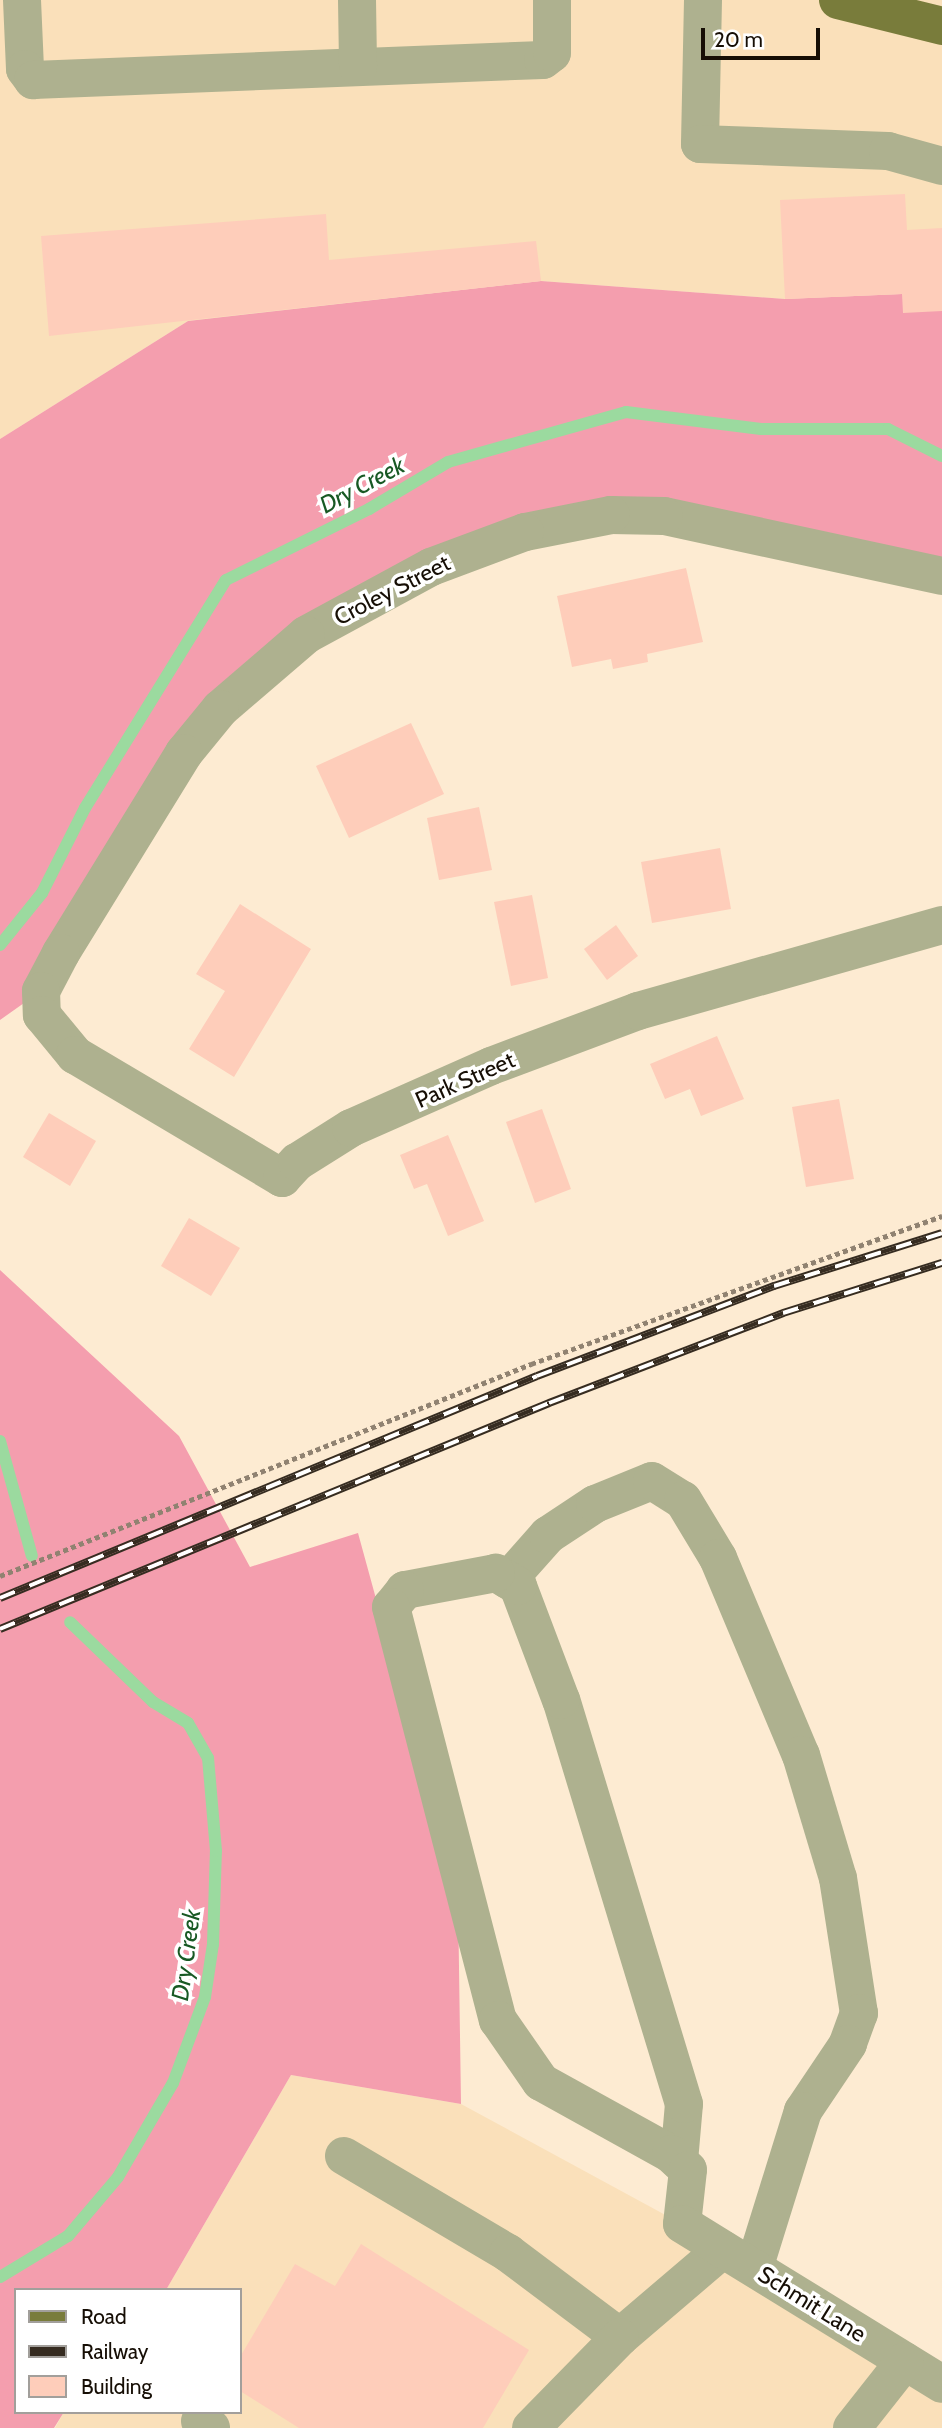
<!DOCTYPE html>
<style>
body{margin:0}
#map{position:relative;width:942px;height:2428px;overflow:hidden;background:#fdebd2;font-family:Cabin,sans-serif}
div>[style]{position:absolute}
[style*='--x']{left:calc(var(--x)*1px);top:calc(var(--y)*1px);width:calc(var(--w)*1px);rotate:calc(var(--a)*1deg)}
.built>*{inset:0;background:#fae0ba}
.forest>*{inset:0;background:#f49eae}
.stream>*{height:12px;margin:-6px;padding:0 6px;transform-origin:6px;border-radius:6px;background:#9bda9f}
.building>*{inset:0;background:#fecdba}
.path>*{height:4.5px;margin-top:-2.25px;transform-origin:0;background:repeating-linear-gradient(90deg,#908271 0 5px,transparent 0 8.5px)}
.minor>*{height:38px;margin:-19px;padding:0 19px;transform-origin:19px;border-radius:19px;background:#aeb18f}
.major>*{height:38px;margin:-19px;padding:0 19px;transform-origin:19px;border-radius:19px;background:#797c3b}
.rail>*{height:8px;margin-top:-4px;transform-origin:0;background:repeating-linear-gradient(90deg,#fff 0 16px,#362c21 0 32px);box-sizing:border-box;border-block:2px solid #362c21}
span{translate:-50% -50%;white-space:nowrap;text-align:center;line-height:1.15;-webkit-text-stroke:7px #fff;paint-order:stroke}
.street-label{font-size:23px;color:#160e05}
.water-label{font-size:24px;color:#185924;font-style:italic}
.legend{position:absolute;left:14px;top:2288px;width:228px;height:126px;box-sizing:border-box;background:#fff;border:2px solid #a29f9b;margin:0;padding:9px 12px;list-style:none;font-size:21px;color:#160e05}
.legend li{display:flex;align-items:center;gap:14px;height:35px}
.legend b{width:35px;border:2px solid #a29f9b}
.scale{position:absolute;left:701px;top:28px;width:119px;height:32px;box-sizing:border-box;border:4px solid #160e05;border-top:0;padding-left:9px;font-size:21px;line-height:24px;white-space:nowrap;color:#160e05;-webkit-text-stroke:5px #fff;paint-order:stroke}
</style>
<div id="map">
<div class="built">
<i style="clip-path:polygon(0 0,942px 0,942px 311px,903px 313px,902px 294px,785px 299px,541px 281px,188px 321px,0 439px)"></i>
<i style="clip-path:polygon(291px 2075px,461px 2104px,682px 2224px,942px 2384px,942px 2428px,55px 2428px,64px 2412px,240px 2412px,240px 2290px,166px 2290px)"></i>
</div>
<div class="forest">
<i style="clip-path:polygon(541px 281px,785px 299px,902px 294px,942px 311px,942px 576px,710px 522px,525px 532px,263px 667px,41px 991px,0 1020px,0 439px,188px 321px)"></i>
<i style="clip-path:polygon(0 1270px,179px 1436px,250px 1567px,358px 1533px,458px 1898px,461px 2104px,291px 2075px,166px 2290px,16px 2290px,16px 2412px,64px 2412px,54px 2428px,0 2428px)"></i>
</div>
<div class="stream">
<i style="--x:0;--y:945;--w:67;--a:-51.1"></i>
<i style="--x:42;--y:893;--w:95;--a:-63.2"></i>
<i style="--x:85;--y:808;--w:268;--a:-58.3"></i>
<i style="--x:226;--y:580;--w:160;--a:-26.4"></i>
<i style="--x:369;--y:509;--w:92;--a:-30.7"></i>
<i style="--x:448;--y:462;--w:185;--a:-15.7"></i>
<i style="--x:626;--y:412;--w:136;--a:7.2"></i>
<i style="--x:761;--y:429;--w:127;--a:0"></i>
<i style="--x:888;--y:429;--w:60;--a:26.6"></i>
<i style="--x:0;--y:1441;--w:119;--a:74.5"></i>
<i style="--x:0;--y:2277;--w:79;--a:-31.1"></i>
<i style="--x:68;--y:2236;--w:77;--a:-49.7"></i>
<i style="--x:118;--y:2177;--w:109;--a:-59.7"></i>
<i style="--x:173;--y:2083;--w:92;--a:-69.6"></i>
<i style="--x:205;--y:1997;--w:54;--a:-81.4"></i>
<i style="--x:213;--y:1944;--w:93;--a:-88.2"></i>
<i style="--x:216;--y:1851;--w:93;--a:-94.9"></i>
<i style="--x:208;--y:1758;--w:40;--a:-119.7"></i>
<i style="--x:188;--y:1723;--w:41;--a:-149"></i>
<i style="--x:153;--y:1702;--w:115;--a:-136.1"></i>
</div>
<div class="building">
<i style="clip-path:polygon(905px 194px,907px 230px,942px 228px,942px 311px,903px 313px,902px 294px,785px 299px,780px 200px)"></i>
<i style="clip-path:polygon(326px 214px,329px 260px,536px 241px,541px 281px,49px 336px,41px 236px)"></i>
<i style="clip-path:polygon(686px 568px,703px 642px,647px 654px,648px 662px,613px 669px,611px 659px,572px 667px,557px 596px)"></i>
<i style="clip-path:polygon(411px 723px,444px 794px,349px 838px,316px 766px)"></i>
<i style="clip-path:polygon(479px 807px,492px 870px,439px 880px,427px 818px)"></i>
<i style="clip-path:polygon(720px 848px,731px 909px,652px 923px,641px 862px)"></i>
<i style="clip-path:polygon(532px 895px,548px 978px,511px 986px,494px 902px)"></i>
<i style="clip-path:polygon(240px 904px,311px 949px,234px 1077px,189px 1049px,225px 991px,196px 974px)"></i>
<i style="clip-path:polygon(616px 925px,638px 956px,607px 980px,584px 949px)"></i>
<i style="clip-path:polygon(717px 1036px,744px 1099px,701px 1116px,690px 1089px,665px 1099px,650px 1064px)"></i>
<i style="clip-path:polygon(839px 1099px,854px 1179px,806px 1187px,792px 1107px)"></i>
<i style="clip-path:polygon(542px 1109px,571px 1189px,535px 1203px,506px 1122px)"></i>
<i style="clip-path:polygon(49px 1113px,96px 1141px,70px 1186px,23px 1157px)"></i>
<i style="clip-path:polygon(448px 1135px,484px 1221px,448px 1236px,427px 1184px,414px 1189px,400px 1155px)"></i>
<i style="clip-path:polygon(189px 1218px,240px 1248px,211px 1296px,161px 1266px)"></i>
<i style="clip-path:polygon(361px 2244px,529px 2350px,483px 2428px,299px 2428px,240px 2391px,240px 2357px,295px 2264px,335px 2286px)"></i>
</div>
<div class="path">
<i style="--x:0;--y:1576;--w:572;--a:-21.76"></i>
<i style="--x:531;--y:1364;--w:437;--a:-19.8"></i>
</div>
<div class="minor">
<i style="--x:22;--y:0;--w:69;--a:87.5"></i>
<i style="--x:25;--y:69;--w:14;--a:54"></i>
<i style="--x:33;--y:80;--w:510;--a:-2.25"></i>
<i style="--x:543;--y:60;--w:11;--a:-38"></i>
<i style="--x:552;--y:53;--w:53;--a:-90"></i>
<i style="--x:357;--y:0;--w:67;--a:89.1"></i>
<i style="--x:703;--y:0;--w:144;--a:91.2"></i>
<i style="--x:700;--y:144;--w:188;--a:2.1"></i>
<i style="--x:888;--y:151;--w:56;--a:15.5"></i>
<i style="--x:942;--y:576;--w:284;--a:-167.8"></i>
<i style="--x:664;--y:516;--w:53;--a:-178.9"></i>
<i style="--x:611;--y:515;--w:88;--a:168.8"></i>
<i style="--x:525;--y:532;--w:100;--a:159.6"></i>
<i style="--x:431;--y:567;--w:142;--a:151.5"></i>
<i style="--x:306;--y:635;--w:113;--a:139.3"></i>
<i style="--x:220;--y:709;--w:57;--a:129.3"></i>
<i style="--x:184;--y:753;--w:235;--a:121.6"></i>
<i style="--x:61;--y:953;--w:43;--a:117.8"></i>
<i style="--x:41;--y:991;--w:24;--a:88"></i>
<i style="--x:42;--y:1015;--w:52;--a:50.5"></i>
<i style="--x:75;--y:1055;--w:241;--a:30.7"></i>
<i style="--x:282;--y:1178;--w:22;--a:-47"></i>
<i style="--x:297;--y:1162;--w:64;--a:-32.2"></i>
<i style="--x:351;--y:1128;--w:153;--a:-23.9"></i>
<i style="--x:491;--y:1066;--w:157;--a:-20.5"></i>
<i style="--x:638;--y:1011;--w:316;--a:-15.8"></i>
<i style="--x:508;--y:1580;--w:60;--a:-48.4"></i>
<i style="--x:548;--y:1535;--w:56;--a:-33.4"></i>
<i style="--x:595;--y:1504;--w:61;--a:-22"></i>
<i style="--x:652;--y:1481;--w:36;--a:32"></i>
<i style="--x:683;--y:1500;--w:68;--a:58.9"></i>
<i style="--x:718;--y:1558;--w:214;--a:67.2"></i>
<i style="--x:801;--y:1755;--w:128;--a:73.3"></i>
<i style="--x:838;--y:1878;--w:137;--a:81.2"></i>
<i style="--x:859;--y:2013;--w:33;--a:110"></i>
<i style="--x:848;--y:2044;--w:81;--a:123.9"></i>
<i style="--x:803;--y:2111;--w:164;--a:107.3"></i>
<i style="--x:344;--y:2156;--w:191;--a:30.6"></i>
<i style="--x:508;--y:2253;--w:140;--a:36.9"></i>
<i style="--x:620;--y:2337;--w:135;--a:-40.5"></i>
<i style="--x:679;--y:2161;--w:57;--a:-85"></i>
<i style="--x:684;--y:2104;--w:422;--a:-106.9"></i>
<i style="--x:561;--y:1700;--w:122;--a:-110.7"></i>
<i style="--x:518;--y:1586;--w:26;--a:-149"></i>
<i style="--x:496;--y:1573;--w:93;--a:169.4"></i>
<i style="--x:405;--y:1590;--w:22;--a:129"></i>
<i style="--x:391;--y:1607;--w:427;--a:75.5"></i>
<i style="--x:498;--y:2020;--w:75;--a:55.3"></i>
<i style="--x:541;--y:2082;--w:149;--a:29"></i>
<i style="--x:671;--y:2154;--w:23;--a:43"></i>
<i style="--x:688;--y:2170;--w:54;--a:96.3"></i>
<i style="--x:682;--y:2224;--w:305;--a:31.6"></i>
<i style="--x:200;--y:2421;--w:13;--a:32"></i>
<i style="--x:531;--y:2428;--w:127;--a:-45.6"></i>
<i style="--x:852;--y:2428;--w:85;--a:-51.7"></i>
</div>
<div class="major">
<i style="--x:838;--y:0;--w:107;--a:14"></i>
</div>
<div class="rail">
<i style="--x:0;--y:1598;--w:581;--a:-22.46"></i>
<i style="--x:537;--y:1376;--w:254;--a:-20.8"></i>
<i style="--x:774;--y:1286;--w:176;--a:-17.5"></i>
<i style="--x:0;--y:1629;--w:594;--a:-22.37"></i>
<i style="--x:549;--y:1403;--w:251;--a:-21"></i>
<i style="--x:783;--y:1313;--w:167;--a:-17.5"></i>
</div>
<div class="street-label">
<span style="left:392px;top:590px;rotate:-27deg">Croley Street</span>
<span style="left:465px;top:1080px;rotate:-24deg">Park Street</span>
<span style="left:812px;top:2304px;rotate:32deg">Schmit Lane</span>
</div>
<div class="water-label">
<span style="left:362px;top:485px;rotate:-28deg">Dry Creek</span>
<span style="left:186px;top:1955px;rotate:-82deg">Dry Creek</span>
</div>
<ul class="legend">
<li><b style="height:9px;background:#797c3b"></b>Road</li>
<li><b style="height:9px;background:#362c21"></b>Railway</li>
<li><b style="height:19px;background:#fecdba"></b>Building</li>
</ul>
<div class="scale">20 m</div>
</div>
